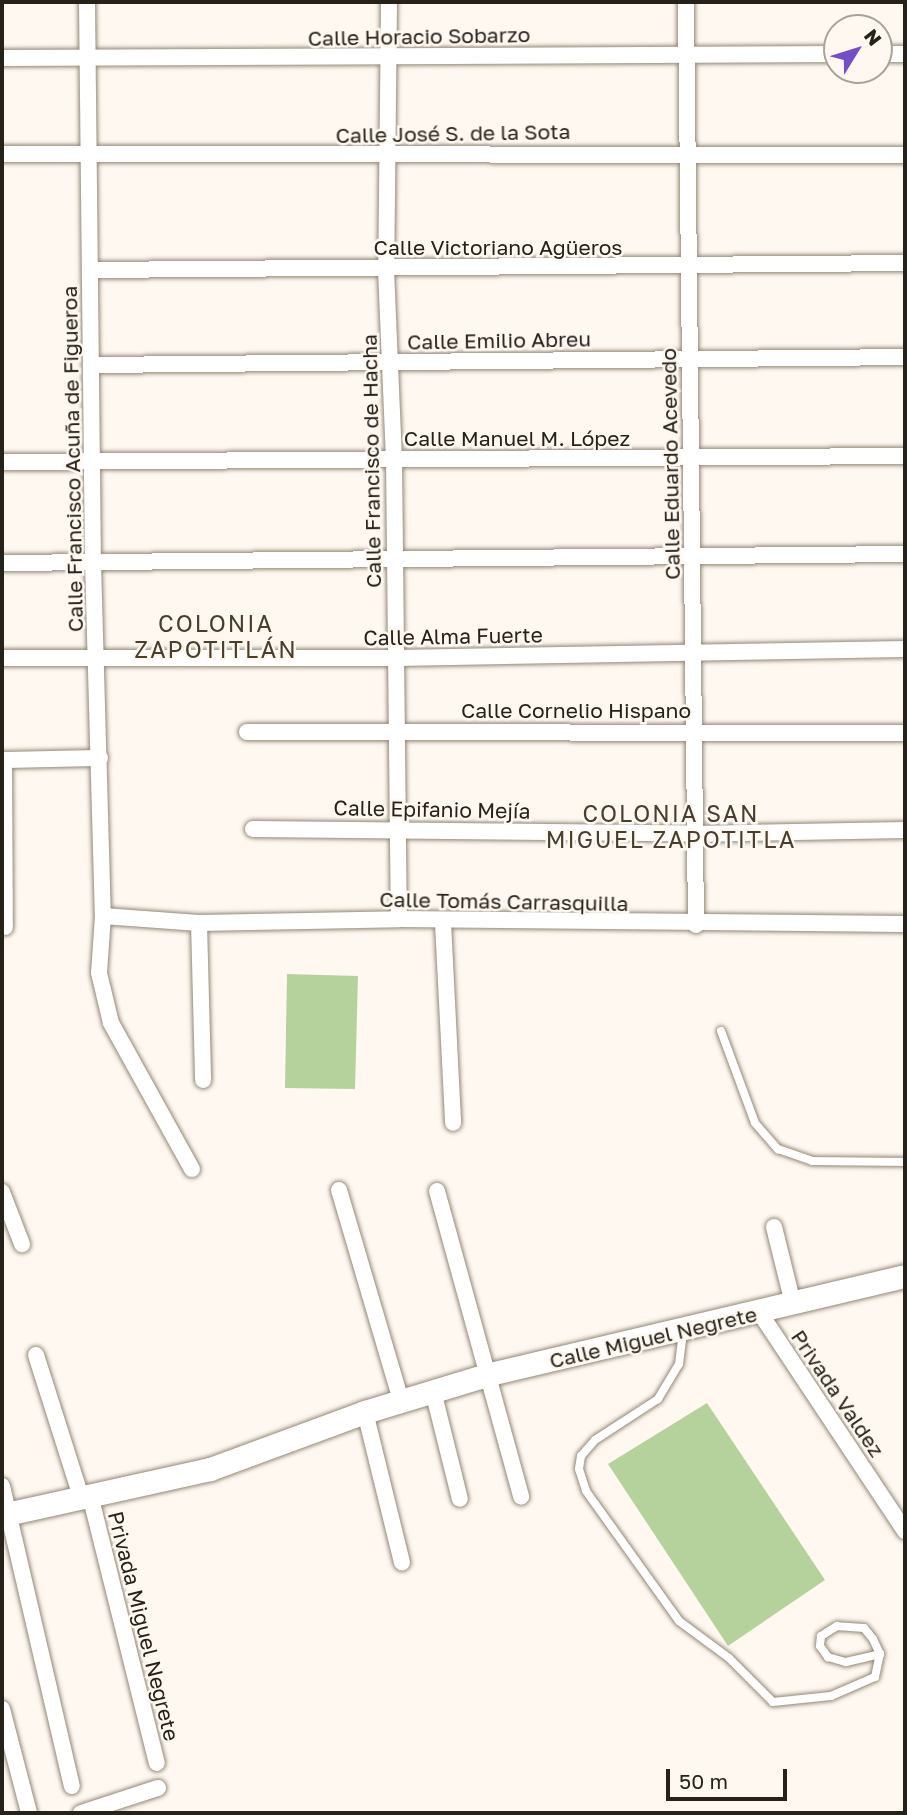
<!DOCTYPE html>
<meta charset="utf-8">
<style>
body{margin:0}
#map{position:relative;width:907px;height:1815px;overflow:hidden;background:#fef8f1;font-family:"Golos Text",sans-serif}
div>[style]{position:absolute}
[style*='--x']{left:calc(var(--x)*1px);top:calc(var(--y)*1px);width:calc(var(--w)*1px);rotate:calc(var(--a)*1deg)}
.green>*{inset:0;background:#b5d29d}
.roads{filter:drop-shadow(0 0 2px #938775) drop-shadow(0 0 2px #938775)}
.lane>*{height:8px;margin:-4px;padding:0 4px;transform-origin:4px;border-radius:4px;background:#fff}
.street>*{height:16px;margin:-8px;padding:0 8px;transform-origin:8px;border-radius:8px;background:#fff}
.secondary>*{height:23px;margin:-11.5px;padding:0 11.5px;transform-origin:11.5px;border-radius:11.5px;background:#fff}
span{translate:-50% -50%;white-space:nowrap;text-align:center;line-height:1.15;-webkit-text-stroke:5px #fef8f1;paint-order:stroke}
.street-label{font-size:21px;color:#26221a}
.neighbourhood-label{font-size:23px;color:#493e2e;letter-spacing:2px}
.frame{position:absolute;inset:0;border:4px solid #26221a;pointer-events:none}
.north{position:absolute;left:823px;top:14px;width:70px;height:70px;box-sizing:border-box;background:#fef8f1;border:2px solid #a8a29b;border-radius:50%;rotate:52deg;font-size:19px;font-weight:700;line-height:28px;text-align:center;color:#26221a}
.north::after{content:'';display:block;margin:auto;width:24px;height:32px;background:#754ec7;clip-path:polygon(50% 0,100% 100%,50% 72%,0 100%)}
.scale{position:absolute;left:666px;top:1769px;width:121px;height:32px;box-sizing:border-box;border:4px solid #26221a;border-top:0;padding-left:9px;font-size:21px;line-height:24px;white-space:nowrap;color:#26221a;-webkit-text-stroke:5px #fef8f1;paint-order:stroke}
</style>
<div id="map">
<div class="green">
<i style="clip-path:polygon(287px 974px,358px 976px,355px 1089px,285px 1088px)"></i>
<i style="clip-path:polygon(707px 1403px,825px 1580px,728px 1646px,608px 1464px)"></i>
</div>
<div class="roads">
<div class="lane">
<i style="--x:721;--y:1031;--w:98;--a:69.7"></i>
<i style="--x:755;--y:1123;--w:35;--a:49"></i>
<i style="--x:778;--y:1149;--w:36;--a:19"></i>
<i style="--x:812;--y:1161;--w:93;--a:0.6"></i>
<i style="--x:683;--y:1332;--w:32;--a:97"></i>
<i style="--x:679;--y:1364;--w:41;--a:121"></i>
<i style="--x:658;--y:1399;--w:75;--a:146.9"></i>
<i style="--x:595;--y:1440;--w:21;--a:131"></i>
<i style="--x:581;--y:1456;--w:13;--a:99"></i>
<i style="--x:579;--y:1469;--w:23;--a:72"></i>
<i style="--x:586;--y:1491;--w:160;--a:54.4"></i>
<i style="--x:679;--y:1621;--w:62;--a:36.5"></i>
<i style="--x:729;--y:1658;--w:62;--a:45"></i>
<i style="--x:773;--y:1702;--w:58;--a:-5.9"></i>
<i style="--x:831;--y:1696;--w:48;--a:-23.4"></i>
<i style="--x:875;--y:1677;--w:24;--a:-78"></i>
<i style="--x:880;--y:1654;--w:17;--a:-115"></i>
<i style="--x:873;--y:1639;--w:14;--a:-129"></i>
<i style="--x:864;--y:1628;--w:27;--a:-176"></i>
<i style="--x:837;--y:1626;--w:19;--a:148"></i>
<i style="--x:821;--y:1636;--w:10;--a:96"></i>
<i style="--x:820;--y:1646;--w:14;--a:54"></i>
<i style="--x:828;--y:1657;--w:19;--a:16"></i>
<i style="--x:846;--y:1662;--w:35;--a:-13"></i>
</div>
<div class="street">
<i style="--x:87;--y:2;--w:561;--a:89.39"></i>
<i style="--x:93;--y:563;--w:353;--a:88.4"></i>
<i style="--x:103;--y:916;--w:57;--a:94"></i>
<i style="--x:99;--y:973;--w:51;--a:76.5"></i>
<i style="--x:111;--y:1023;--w:167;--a:61"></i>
<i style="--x:389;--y:2;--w:267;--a:90.6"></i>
<i style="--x:386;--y:269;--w:189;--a:87.6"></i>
<i style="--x:394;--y:458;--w:461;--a:89.4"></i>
<i style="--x:686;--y:2;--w:923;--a:89.38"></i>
<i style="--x:879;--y:54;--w:26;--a:0"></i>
<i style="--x:2;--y:58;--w:835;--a:-0.27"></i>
<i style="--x:2;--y:154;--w:903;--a:0.06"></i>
<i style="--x:91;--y:270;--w:814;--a:-0.49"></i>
<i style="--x:93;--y:365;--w:812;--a:-0.56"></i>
<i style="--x:2;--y:462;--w:903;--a:-0.38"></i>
<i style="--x:2;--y:563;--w:903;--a:-0.57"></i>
<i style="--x:2;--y:658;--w:395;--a:0"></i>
<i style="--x:397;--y:658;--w:508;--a:-1.01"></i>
<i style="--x:247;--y:732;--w:658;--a:0.09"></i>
<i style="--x:2;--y:760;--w:98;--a:-1.2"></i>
<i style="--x:4;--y:760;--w:167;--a:89.7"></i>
<i style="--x:253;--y:829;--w:441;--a:0.6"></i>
<i style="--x:694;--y:834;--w:211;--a:-1.1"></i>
<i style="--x:103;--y:916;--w:96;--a:4.2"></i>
<i style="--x:199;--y:923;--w:200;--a:-1.1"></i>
<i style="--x:399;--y:919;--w:506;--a:0.57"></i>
<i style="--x:199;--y:923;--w:157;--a:88.5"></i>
<i style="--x:443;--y:923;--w:200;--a:87.1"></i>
<i style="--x:339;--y:1190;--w:219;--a:73.6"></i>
<i style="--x:437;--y:1191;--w:317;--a:74.6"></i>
<i style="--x:2;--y:1192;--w:56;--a:69"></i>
<i style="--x:774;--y:1227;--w:79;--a:76.1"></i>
<i style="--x:760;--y:1313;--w:262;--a:56.4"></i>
<i style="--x:36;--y:1355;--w:152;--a:72.4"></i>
<i style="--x:433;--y:1391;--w:111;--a:76"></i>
<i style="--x:365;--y:1412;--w:155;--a:76.2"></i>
<i style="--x:2;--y:1486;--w:308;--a:76.9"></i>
<i style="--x:91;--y:1499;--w:272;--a:76"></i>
<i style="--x:2;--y:1709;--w:107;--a:75.4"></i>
<i style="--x:81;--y:1813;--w:81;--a:-18"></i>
</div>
<div class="secondary">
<i style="--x:2;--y:1515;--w:213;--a:-12.5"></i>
<i style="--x:210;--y:1469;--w:165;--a:-20.2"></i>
<i style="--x:365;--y:1412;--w:131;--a:-16.9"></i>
<i style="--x:490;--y:1374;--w:426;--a:-13.3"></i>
</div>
</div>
<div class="street-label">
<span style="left:419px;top:36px;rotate:-1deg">Calle Horacio Sobarzo</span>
<span style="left:453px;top:133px;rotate:-1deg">Calle José S. de la Sota</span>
<span style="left:498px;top:247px">Calle Victoriano Agüeros</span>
<span style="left:499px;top:340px;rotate:-1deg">Calle Emilio Abreu</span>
<span style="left:517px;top:438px">Calle Manuel M. López</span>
<span style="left:72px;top:459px;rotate:-91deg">Calle Francisco Acuña de Figueroa</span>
<span style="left:371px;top:461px;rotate:-91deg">Calle Francisco de Hacha</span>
<span style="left:670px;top:464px;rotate:-91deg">Calle Eduardo Acevedo</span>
<span style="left:453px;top:636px;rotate:-1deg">Calle Alma Fuerte</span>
<span style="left:576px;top:710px">Calle Cornelio Hispano</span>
<span style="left:432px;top:809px;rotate:1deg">Calle Epifanio Mejía</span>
<span style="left:504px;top:901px;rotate:1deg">Calle Tomás Carrasquilla</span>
<span style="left:653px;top:1337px;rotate:-13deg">Calle Miguel Negrete</span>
<span style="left:838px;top:1393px;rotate:56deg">Privada Valdez</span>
<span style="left:144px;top:1626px;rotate:76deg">Privada Miguel Negrete</span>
</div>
<div class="neighbourhood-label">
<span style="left:216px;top:636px">COLONIA<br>ZAPOTITLÁN</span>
<span style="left:671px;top:826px">COLONIA SAN<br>MIGUEL ZAPOTITLA</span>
</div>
<div class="frame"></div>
<div class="north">N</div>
<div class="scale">50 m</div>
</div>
